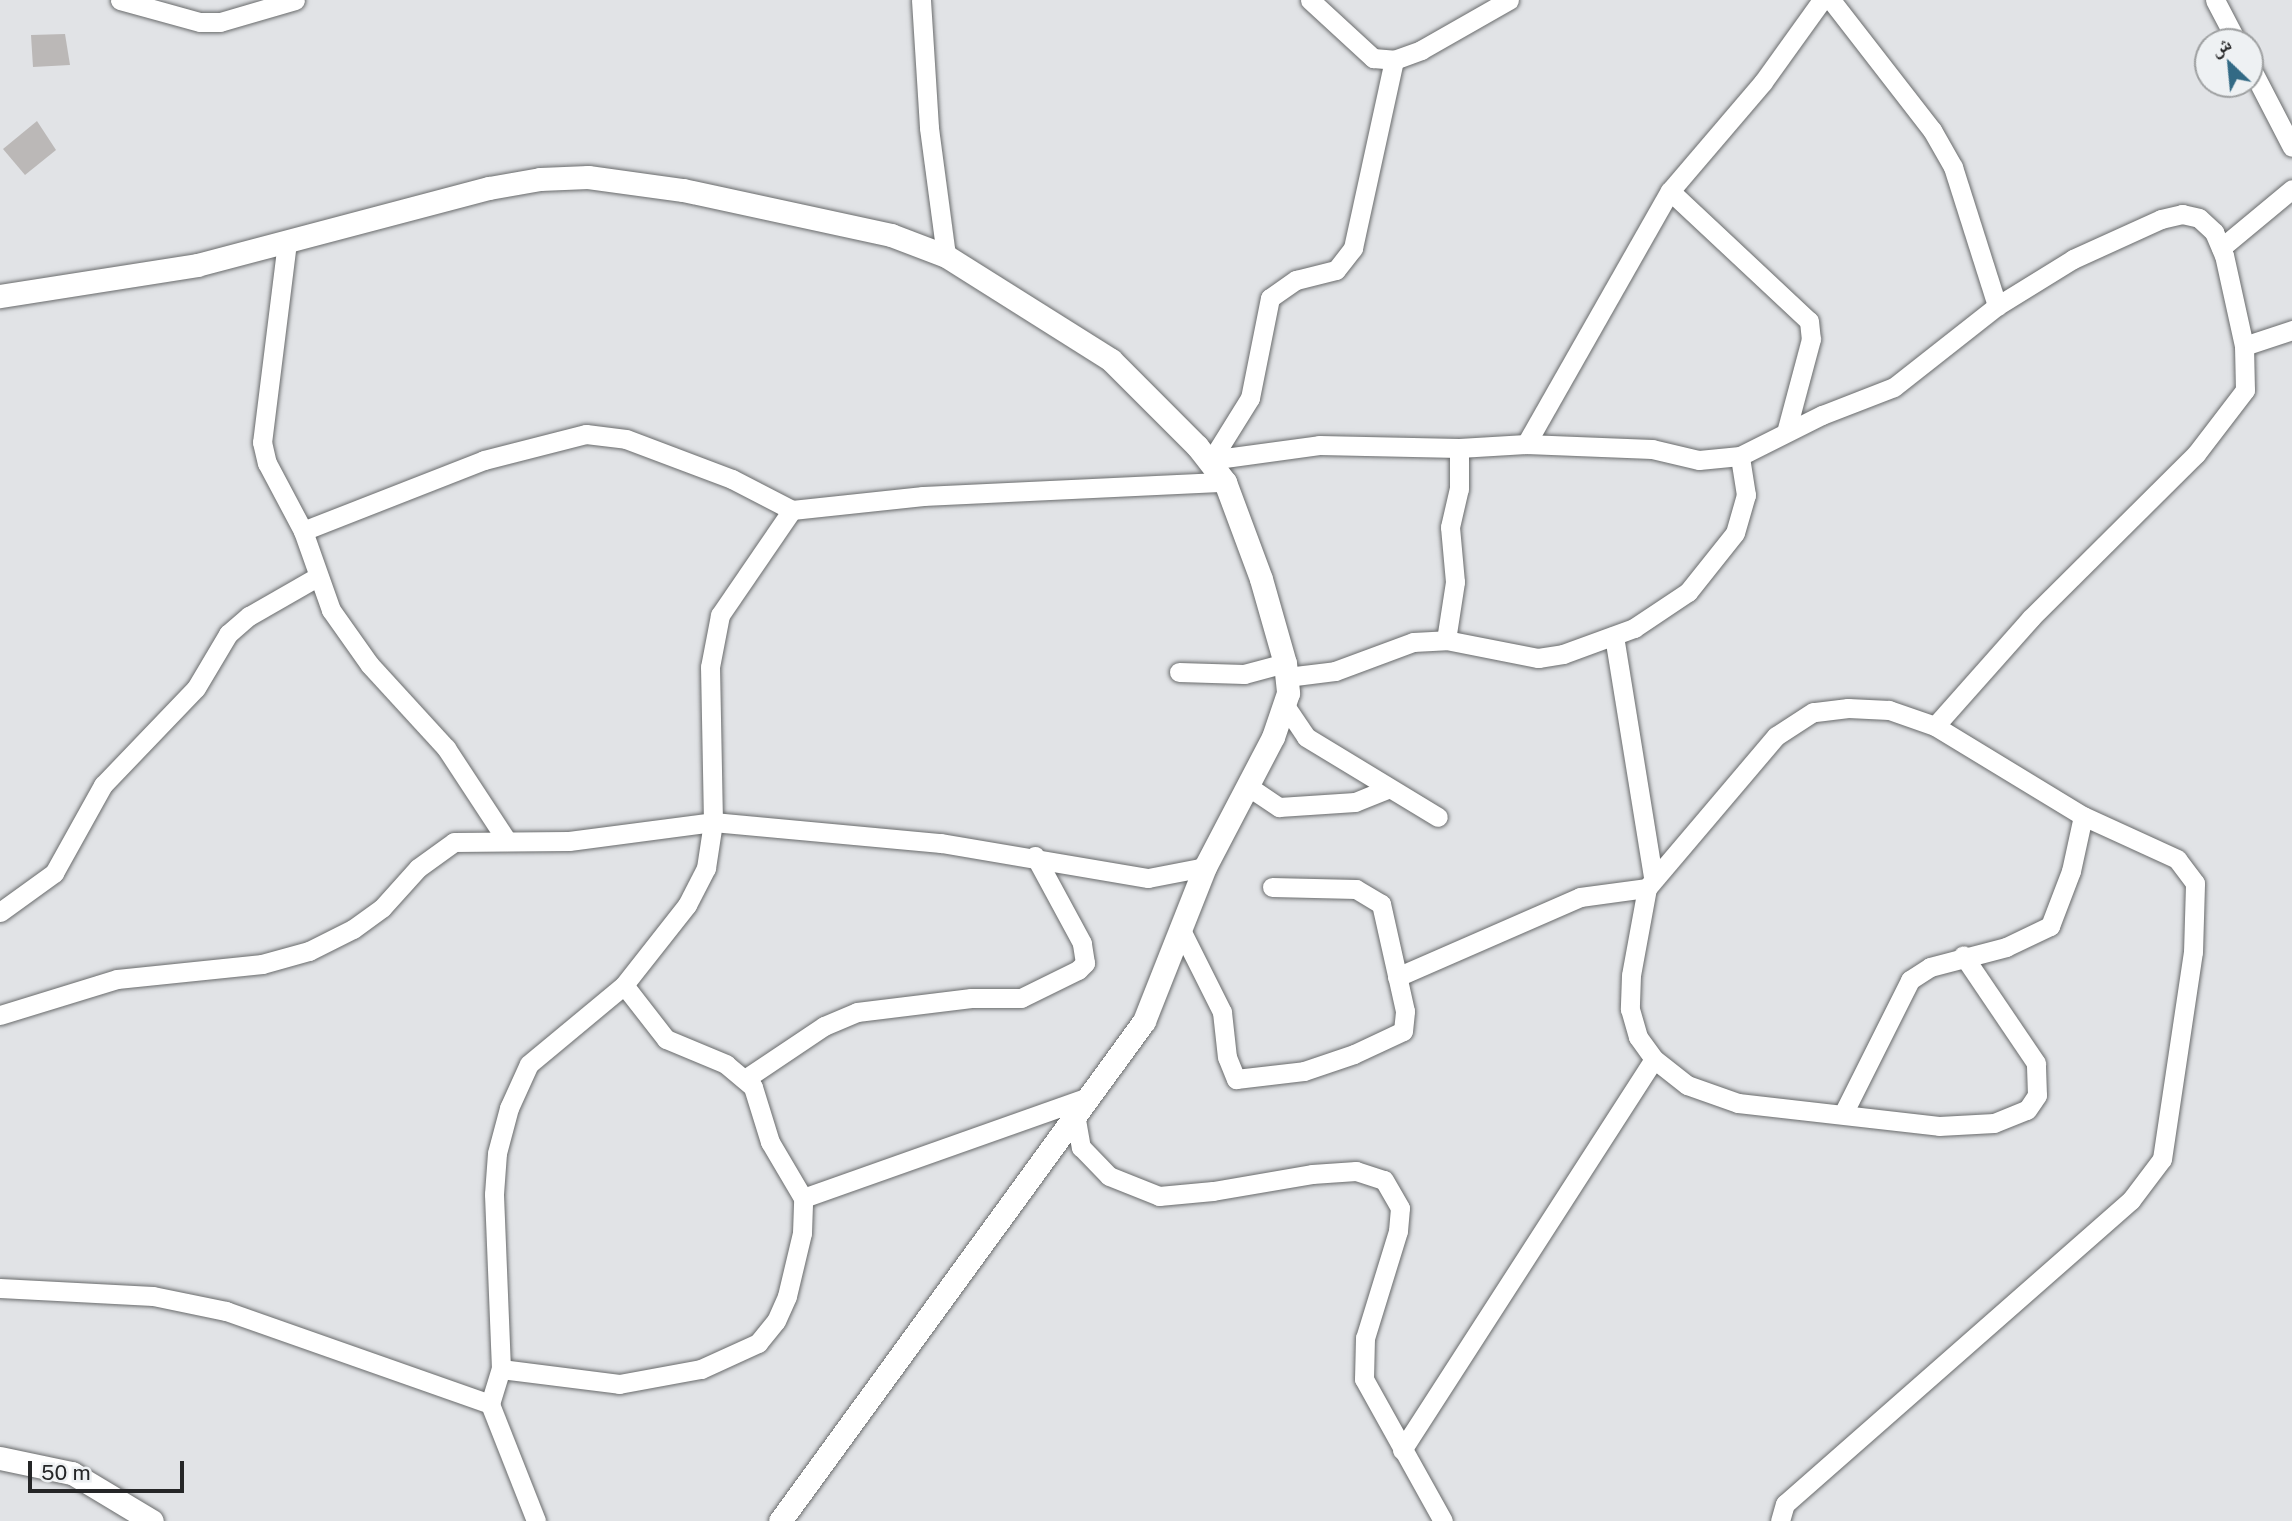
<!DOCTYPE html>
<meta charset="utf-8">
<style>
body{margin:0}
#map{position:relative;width:2292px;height:1521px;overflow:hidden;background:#e1e3e6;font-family:"Public Sans","Noto Naskh Arabic",sans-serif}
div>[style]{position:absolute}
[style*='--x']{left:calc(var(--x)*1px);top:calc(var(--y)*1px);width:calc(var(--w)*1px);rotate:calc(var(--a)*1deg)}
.building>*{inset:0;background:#bbb8b7}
.roads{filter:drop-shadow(0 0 2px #696b6c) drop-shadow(0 0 2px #696b6c)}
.minor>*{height:19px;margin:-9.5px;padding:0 9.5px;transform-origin:9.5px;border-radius:9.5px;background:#fff}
.tertiary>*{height:23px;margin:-11.5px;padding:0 11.5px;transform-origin:11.5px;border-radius:11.5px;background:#fff}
span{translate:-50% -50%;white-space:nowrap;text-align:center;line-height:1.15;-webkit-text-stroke:7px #eef1f3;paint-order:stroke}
.north{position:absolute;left:2194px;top:28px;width:70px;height:70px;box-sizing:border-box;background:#eef1f3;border:2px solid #9ea0a1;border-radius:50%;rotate:334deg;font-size:19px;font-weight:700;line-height:28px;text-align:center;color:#252627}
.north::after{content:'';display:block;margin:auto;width:24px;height:32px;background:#336a85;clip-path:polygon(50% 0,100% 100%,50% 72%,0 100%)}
.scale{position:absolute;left:28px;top:1461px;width:156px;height:32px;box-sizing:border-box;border:4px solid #252627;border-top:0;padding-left:9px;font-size:21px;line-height:24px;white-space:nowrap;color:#252627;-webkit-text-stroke:5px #eef1f3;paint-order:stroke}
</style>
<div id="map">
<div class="building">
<i style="clip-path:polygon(65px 34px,70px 65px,33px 67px,31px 35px)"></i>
<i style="clip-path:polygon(37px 121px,56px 150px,25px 175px,3px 149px)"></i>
</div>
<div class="roads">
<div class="minor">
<i style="--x:120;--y:0;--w:83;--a:15.4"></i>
<i style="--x:200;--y:22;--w:20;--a:0"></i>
<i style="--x:220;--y:22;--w:78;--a:-16.3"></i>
<i style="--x:921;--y:0;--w:128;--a:86.4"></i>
<i style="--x:929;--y:128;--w:129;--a:82.4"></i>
<i style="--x:1310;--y:0;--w:86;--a:42.6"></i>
<i style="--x:1373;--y:58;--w:21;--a:5"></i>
<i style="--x:1394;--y:60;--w:29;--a:-20"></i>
<i style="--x:1421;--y:50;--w:101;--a:-29.6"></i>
<i style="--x:1831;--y:0;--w:165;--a:52.2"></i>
<i style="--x:1932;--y:130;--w:43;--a:60.4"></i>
<i style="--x:1953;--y:167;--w:146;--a:72.4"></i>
<i style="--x:2215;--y:0;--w:47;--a:62.4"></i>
<i style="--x:2250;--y:66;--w:91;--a:62.6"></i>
<i style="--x:1670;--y:191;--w:190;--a:43.1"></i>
<i style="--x:1809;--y:321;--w:18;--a:84"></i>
<i style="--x:1811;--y:339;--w:96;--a:105"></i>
<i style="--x:287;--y:242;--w:202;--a:97.1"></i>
<i style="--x:262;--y:442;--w:22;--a:77"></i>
<i style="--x:267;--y:463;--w:77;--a:62.1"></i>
<i style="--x:303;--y:531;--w:84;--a:70.5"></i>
<i style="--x:331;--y:610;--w:67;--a:54.7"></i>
<i style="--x:370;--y:665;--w:113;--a:47.5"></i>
<i style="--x:446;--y:748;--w:111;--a:56.7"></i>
<i style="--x:2221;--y:248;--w:92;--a:-39.7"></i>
<i style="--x:2244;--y:346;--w:51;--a:-18.4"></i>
<i style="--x:1526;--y:444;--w:291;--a:-60.4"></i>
<i style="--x:1670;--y:191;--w:143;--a:-49.5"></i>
<i style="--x:1763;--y:82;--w:101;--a:-54.3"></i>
<i style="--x:1200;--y:449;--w:15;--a:48"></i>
<i style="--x:1210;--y:460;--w:110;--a:-7.8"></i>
<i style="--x:1319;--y:445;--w:140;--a:1.2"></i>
<i style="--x:1459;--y:448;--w:67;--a:-3.4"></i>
<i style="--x:1526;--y:444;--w:126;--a:2.3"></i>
<i style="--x:1652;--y:449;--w:48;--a:13.2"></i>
<i style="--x:1699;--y:460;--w:41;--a:-5.6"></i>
<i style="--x:1740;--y:456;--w:92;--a:-26.6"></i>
<i style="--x:1822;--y:415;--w:77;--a:-21.3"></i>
<i style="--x:1894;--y:387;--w:131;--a:-38.2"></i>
<i style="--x:1997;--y:306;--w:89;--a:-31.7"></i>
<i style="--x:2073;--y:259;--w:97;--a:-24.4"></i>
<i style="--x:2161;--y:219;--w:22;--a:-13"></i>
<i style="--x:2182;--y:214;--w:17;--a:13"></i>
<i style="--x:2199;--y:218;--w:21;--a:43"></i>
<i style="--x:2214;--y:232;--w:25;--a:67"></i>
<i style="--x:2224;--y:255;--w:93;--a:77.6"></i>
<i style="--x:2244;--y:346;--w:44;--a:88.7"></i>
<i style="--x:2245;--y:390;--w:81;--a:127.4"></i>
<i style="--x:2196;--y:454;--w:233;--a:135.2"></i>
<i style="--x:2031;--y:618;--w:144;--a:131.6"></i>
<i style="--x:1212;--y:459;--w:72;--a:-58.1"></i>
<i style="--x:1250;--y:398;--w:102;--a:-78.7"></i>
<i style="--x:1270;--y:298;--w:32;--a:-35"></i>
<i style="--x:1296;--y:280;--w:41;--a:-14"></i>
<i style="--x:1336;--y:270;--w:28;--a:-52"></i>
<i style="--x:1353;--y:248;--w:192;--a:-77.7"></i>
<i style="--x:303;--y:531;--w:194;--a:-21.4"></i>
<i style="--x:484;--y:460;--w:105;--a:-14.3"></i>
<i style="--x:586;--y:434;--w:40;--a:7.1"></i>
<i style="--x:626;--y:439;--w:113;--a:20.7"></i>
<i style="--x:732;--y:479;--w:68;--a:27.3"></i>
<i style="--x:1614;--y:636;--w:243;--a:80.8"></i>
<i style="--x:1446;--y:640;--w:59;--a:-81.2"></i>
<i style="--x:1455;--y:582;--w:55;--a:-95.2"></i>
<i style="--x:1450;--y:527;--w:39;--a:-77"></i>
<i style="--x:1459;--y:489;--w:41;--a:-90"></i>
<i style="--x:1179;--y:672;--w:65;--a:1.8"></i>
<i style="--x:1244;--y:674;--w:42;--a:-15"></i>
<i style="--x:1287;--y:677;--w:48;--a:-7.1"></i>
<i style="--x:1335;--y:671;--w:83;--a:-20.4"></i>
<i style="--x:1413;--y:642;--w:33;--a:-3"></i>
<i style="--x:1446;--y:640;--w:94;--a:11.1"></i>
<i style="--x:1538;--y:658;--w:25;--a:-9"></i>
<i style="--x:1563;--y:654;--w:76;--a:-20.1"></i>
<i style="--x:1634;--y:628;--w:65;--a:-33.7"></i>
<i style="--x:1688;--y:592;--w:75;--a:-51.5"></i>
<i style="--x:1735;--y:533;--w:40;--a:-74"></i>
<i style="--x:1746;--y:495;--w:39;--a:-99"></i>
<i style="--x:1286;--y:707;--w:36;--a:56"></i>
<i style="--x:1306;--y:737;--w:154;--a:31.2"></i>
<i style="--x:1249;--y:787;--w:36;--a:34"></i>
<i style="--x:1279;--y:807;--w:76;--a:-3.8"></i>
<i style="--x:1355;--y:802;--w:35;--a:-22"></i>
<i style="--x:0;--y:912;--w:67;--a:-35.8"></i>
<i style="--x:54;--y:873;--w:101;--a:-60.9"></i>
<i style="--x:103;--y:785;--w:134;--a:-46.2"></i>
<i style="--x:196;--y:688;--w:63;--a:-59.3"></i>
<i style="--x:228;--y:634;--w:28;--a:-41"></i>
<i style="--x:249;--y:616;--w:78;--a:-29.8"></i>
<i style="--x:1181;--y:930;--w:92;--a:63.4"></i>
<i style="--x:1222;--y:1012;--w:45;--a:83.7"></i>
<i style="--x:1227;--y:1057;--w:24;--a:68"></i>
<i style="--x:1236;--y:1079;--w:68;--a:-6.7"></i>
<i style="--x:1304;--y:1071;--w:53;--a:-18.8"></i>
<i style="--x:1354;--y:1054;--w:54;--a:-25.1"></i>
<i style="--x:1403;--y:1031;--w:20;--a:-84"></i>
<i style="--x:1405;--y:1011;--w:110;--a:-102.6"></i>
<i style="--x:1381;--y:904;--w:29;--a:-149"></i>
<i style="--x:1356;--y:889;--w:84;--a:-178.6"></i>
<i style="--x:1397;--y:977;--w:200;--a:-23.6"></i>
<i style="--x:1580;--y:897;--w:68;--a:-7.7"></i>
<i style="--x:0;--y:1015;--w:122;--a:-17.1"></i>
<i style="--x:117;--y:979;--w:146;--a:-5.9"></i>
<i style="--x:262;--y:964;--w:49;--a:-15.5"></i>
<i style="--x:309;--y:951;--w:49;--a:-26.6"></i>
<i style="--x:353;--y:929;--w:36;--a:-36"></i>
<i style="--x:382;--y:908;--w:54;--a:-48"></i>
<i style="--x:418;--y:868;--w:44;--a:-35.8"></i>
<i style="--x:454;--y:842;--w:115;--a:-0.5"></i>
<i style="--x:569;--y:841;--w:145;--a:-7.5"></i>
<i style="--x:713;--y:822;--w:229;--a:5.3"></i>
<i style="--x:941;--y:843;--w:210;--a:9.6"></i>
<i style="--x:1148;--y:878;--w:58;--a:-10.9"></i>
<i style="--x:745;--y:1079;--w:95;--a:-33.9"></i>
<i style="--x:824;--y:1026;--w:36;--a:-23"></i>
<i style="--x:857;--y:1012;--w:115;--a:-7"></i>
<i style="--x:971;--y:998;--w:50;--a:0"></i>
<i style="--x:1021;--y:998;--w:64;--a:-26.2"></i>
<i style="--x:1078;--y:970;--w:10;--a:-45"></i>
<i style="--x:1085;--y:963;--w:20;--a:-99"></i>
<i style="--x:1082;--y:943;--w:99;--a:-118.4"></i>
<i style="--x:1844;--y:1112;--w:148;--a:-63.4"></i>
<i style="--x:1910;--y:980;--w:24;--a:-33"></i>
<i style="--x:1930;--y:967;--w:79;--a:-14.7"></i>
<i style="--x:2006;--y:947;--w:49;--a:-25.5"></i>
<i style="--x:2050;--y:926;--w:59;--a:-69.1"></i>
<i style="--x:2071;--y:871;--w:56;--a:-77.7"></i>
<i style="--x:1075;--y:1114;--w:34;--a:80"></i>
<i style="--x:1081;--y:1147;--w:40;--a:46"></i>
<i style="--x:1109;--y:1176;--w:54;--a:21.8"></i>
<i style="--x:1159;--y:1196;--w:54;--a:-5.3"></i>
<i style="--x:1213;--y:1191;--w:100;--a:-9.7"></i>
<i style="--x:1312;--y:1174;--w:44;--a:-3.9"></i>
<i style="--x:1356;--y:1171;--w:29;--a:18"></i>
<i style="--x:1384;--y:1180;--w:32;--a:60"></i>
<i style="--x:1400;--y:1208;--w:23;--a:95"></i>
<i style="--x:1398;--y:1231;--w:112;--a:107.1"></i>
<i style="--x:1365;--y:1338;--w:41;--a:91.4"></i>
<i style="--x:1364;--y:1379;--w:162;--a:60.9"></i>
<i style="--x:803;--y:1198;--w:300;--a:-19.5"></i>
<i style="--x:0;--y:1288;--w:153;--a:3"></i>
<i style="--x:153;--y:1296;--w:75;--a:11.6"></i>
<i style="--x:226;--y:1311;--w:280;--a:19.4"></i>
<i style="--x:490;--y:1404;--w:126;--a:68.5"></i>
<i style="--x:501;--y:1369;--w:119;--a:7.2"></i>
<i style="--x:619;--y:1384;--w:83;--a:-10.4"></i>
<i style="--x:701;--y:1369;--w:63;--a:-24.5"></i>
<i style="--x:758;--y:1343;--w:28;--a:-51"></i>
<i style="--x:776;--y:1321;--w:27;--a:-66"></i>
<i style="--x:787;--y:1296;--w:65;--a:-76.6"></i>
<i style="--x:802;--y:1233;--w:35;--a:-88"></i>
<i style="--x:803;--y:1198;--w:65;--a:-120.5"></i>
<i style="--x:770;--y:1142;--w:58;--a:-107.2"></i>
<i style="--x:753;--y:1087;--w:35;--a:-140"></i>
<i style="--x:726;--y:1064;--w:65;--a:-157.4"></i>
<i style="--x:666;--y:1039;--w:68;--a:-127.9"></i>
<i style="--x:490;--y:1404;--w:37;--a:-73"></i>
<i style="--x:501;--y:1369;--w:175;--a:-92.3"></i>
<i style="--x:494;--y:1194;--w:41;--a:-85.8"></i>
<i style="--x:497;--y:1153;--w:47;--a:-75.1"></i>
<i style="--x:509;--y:1108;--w:48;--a:-65.6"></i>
<i style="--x:529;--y:1064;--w:124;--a:-39.7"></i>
<i style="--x:624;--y:985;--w:102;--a:-51.8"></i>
<i style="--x:687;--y:905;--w:42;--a:-62.8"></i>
<i style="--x:706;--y:868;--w:47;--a:-81.3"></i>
<i style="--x:713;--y:822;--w:155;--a:-91.1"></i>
<i style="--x:710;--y:667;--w:53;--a:-79.1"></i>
<i style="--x:720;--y:615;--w:127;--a:-55.6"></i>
<i style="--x:792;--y:510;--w:132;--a:-6.1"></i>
<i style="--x:923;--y:496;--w:302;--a:-2.7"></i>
<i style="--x:1402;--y:1450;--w:465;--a:-57.2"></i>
<i style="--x:1780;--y:1521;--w:18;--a:-74"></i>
<i style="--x:1785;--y:1504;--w:461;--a:-41.3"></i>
<i style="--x:2131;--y:1200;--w:51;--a:-52.9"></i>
<i style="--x:2162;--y:1159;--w:209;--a:-81.5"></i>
<i style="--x:2193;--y:952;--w:69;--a:-88.3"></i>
<i style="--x:2195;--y:883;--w:30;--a:-127"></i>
<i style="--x:2177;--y:859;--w:103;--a:-155.4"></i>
<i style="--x:2083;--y:816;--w:173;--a:-148.7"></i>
<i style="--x:1935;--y:726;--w:49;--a:-160.8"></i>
<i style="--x:1889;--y:710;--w:41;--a:-177.2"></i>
<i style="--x:1848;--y:708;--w:35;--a:173"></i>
<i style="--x:1813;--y:712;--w:44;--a:147"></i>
<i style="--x:1776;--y:736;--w:199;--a:130.3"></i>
<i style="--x:1647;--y:888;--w:88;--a:100.4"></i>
<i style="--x:1631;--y:975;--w:34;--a:92"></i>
<i style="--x:1630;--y:1009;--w:29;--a:74"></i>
<i style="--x:1638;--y:1037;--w:27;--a:54"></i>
<i style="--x:1654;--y:1059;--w:42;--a:38.2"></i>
<i style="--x:1687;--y:1085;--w:54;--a:19.4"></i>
<i style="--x:1738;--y:1103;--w:202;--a:6.5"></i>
<i style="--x:1939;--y:1126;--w:55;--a:-3.1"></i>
<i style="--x:1994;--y:1123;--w:35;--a:-22"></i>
<i style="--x:2027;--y:1110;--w:18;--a:-56"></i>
<i style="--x:2037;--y:1095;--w:32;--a:-92"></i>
<i style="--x:2036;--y:1063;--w:130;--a:-124.1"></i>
</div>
<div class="tertiary">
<i style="--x:0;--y:296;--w:199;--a:-8.9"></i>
<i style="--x:197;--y:265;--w:302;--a:-14.8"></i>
<i style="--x:489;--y:188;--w:52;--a:-10"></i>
<i style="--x:540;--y:179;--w:48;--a:-2.4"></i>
<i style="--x:588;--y:177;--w:96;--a:7.8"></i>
<i style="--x:683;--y:190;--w:213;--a:12.2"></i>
<i style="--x:891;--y:235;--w:59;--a:20.9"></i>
<i style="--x:946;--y:256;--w:195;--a:32.2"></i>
<i style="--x:1111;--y:360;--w:122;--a:45"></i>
<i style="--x:1197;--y:446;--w:46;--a:52.1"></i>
<i style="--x:1225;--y:482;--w:103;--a:69.6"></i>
<i style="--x:1261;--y:579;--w:87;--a:74.1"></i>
<i style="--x:1285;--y:663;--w:30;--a:84"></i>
<i style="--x:1288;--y:693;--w:46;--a:108.8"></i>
<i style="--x:1273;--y:737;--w:147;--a:117.6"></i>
<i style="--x:1205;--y:867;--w:166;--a:111.6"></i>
<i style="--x:1144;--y:1021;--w:618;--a:126.05"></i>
<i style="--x:0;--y:1458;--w:74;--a:11.8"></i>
<i style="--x:72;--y:1473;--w:93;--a:31"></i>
</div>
</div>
<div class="north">ش</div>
<div class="scale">50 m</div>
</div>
